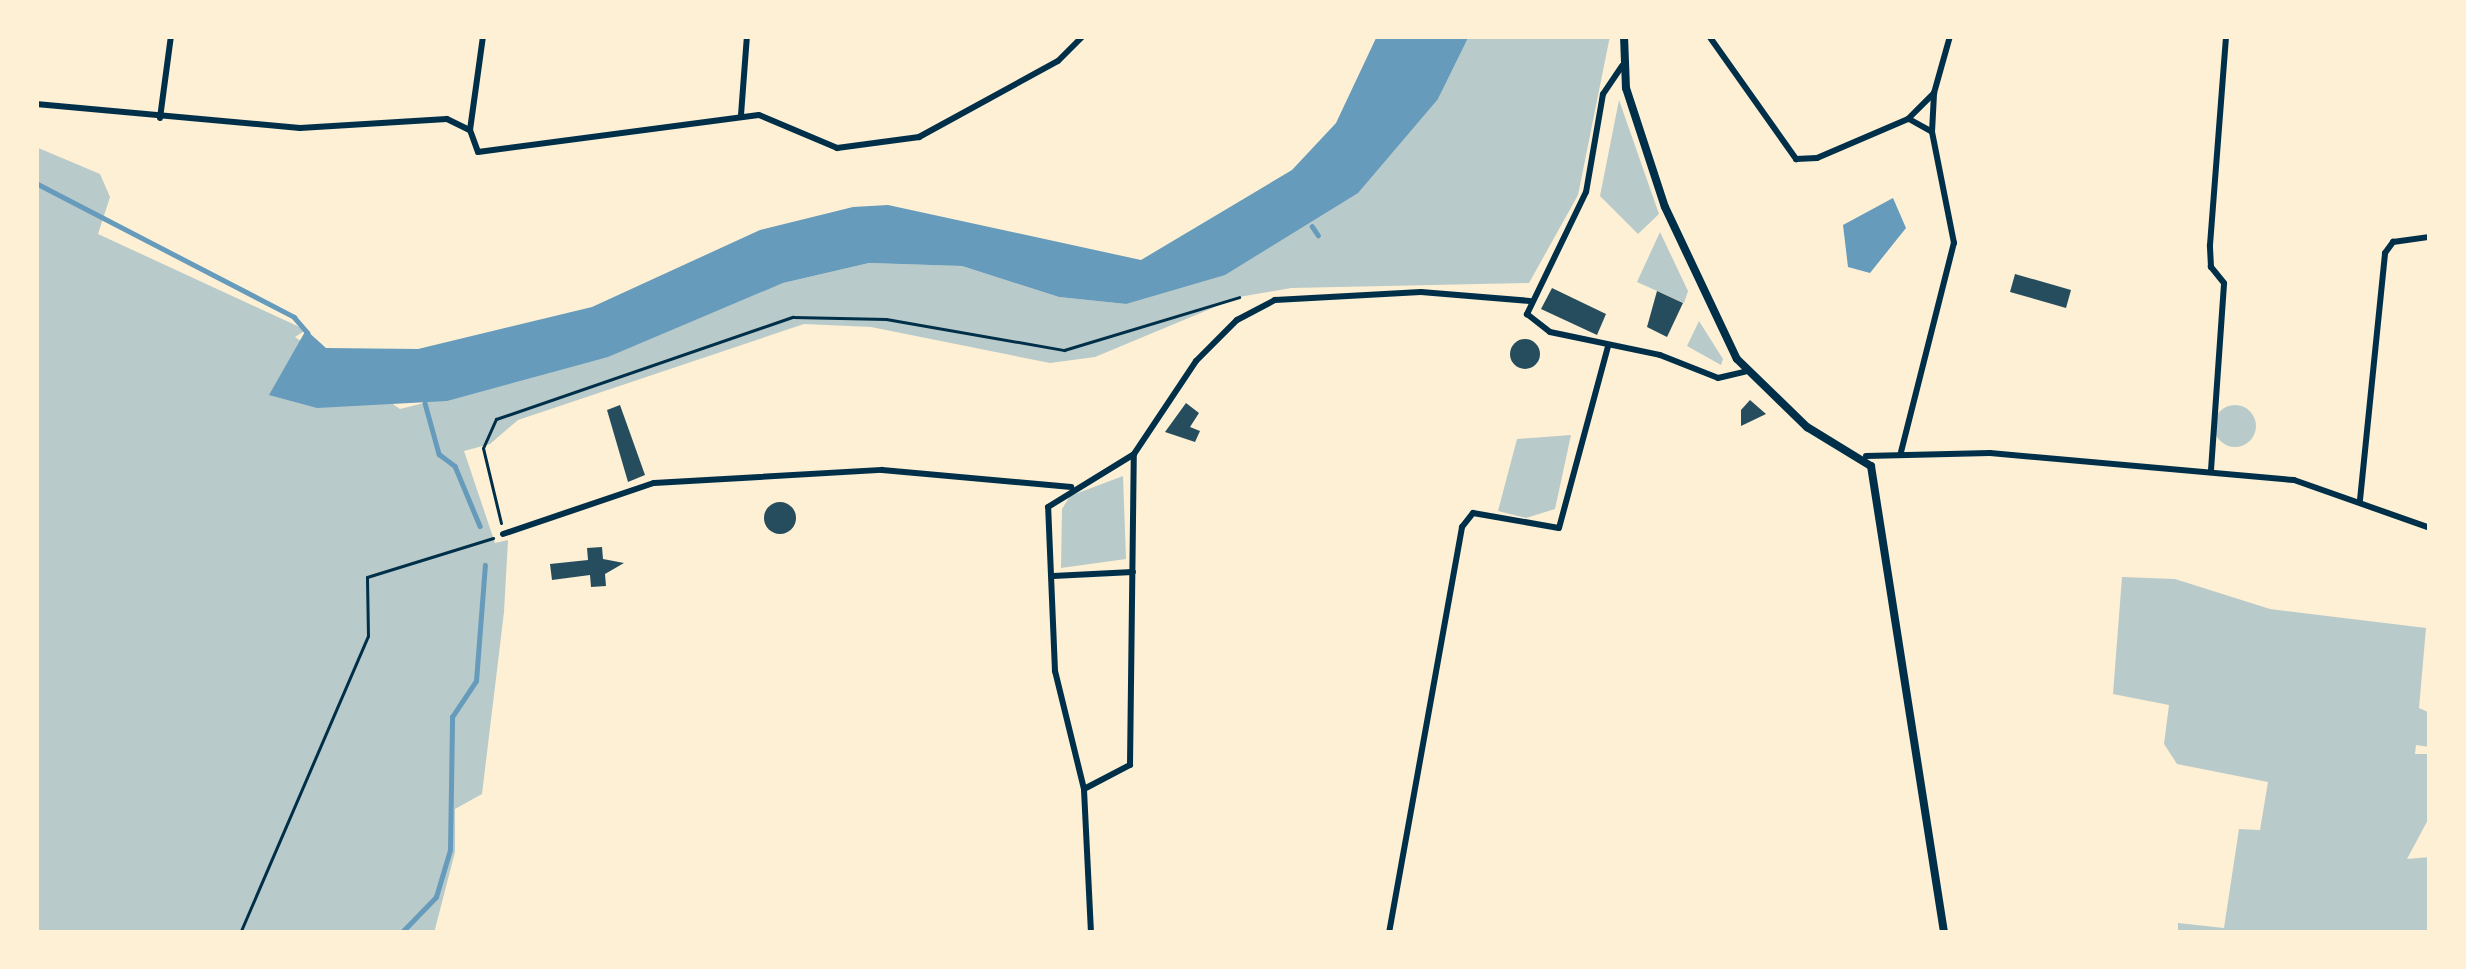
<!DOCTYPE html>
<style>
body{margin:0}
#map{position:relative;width:2466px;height:969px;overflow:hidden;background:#fdf0d5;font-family:Signika,sans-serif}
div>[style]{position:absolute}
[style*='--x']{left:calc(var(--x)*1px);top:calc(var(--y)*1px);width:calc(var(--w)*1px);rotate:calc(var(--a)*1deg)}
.green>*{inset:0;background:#b9caca}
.round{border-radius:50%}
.water>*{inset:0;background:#669bbc}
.stream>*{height:4.5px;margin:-2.25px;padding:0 2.25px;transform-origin:2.25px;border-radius:2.25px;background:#669bbc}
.building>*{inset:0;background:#264d5e}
.path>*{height:3px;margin:-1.5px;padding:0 1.5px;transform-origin:1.5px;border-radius:1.5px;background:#003049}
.minor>*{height:6px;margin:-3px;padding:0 3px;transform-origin:3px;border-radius:3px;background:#003049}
.tertiary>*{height:8px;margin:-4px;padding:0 4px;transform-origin:4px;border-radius:4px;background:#003049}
span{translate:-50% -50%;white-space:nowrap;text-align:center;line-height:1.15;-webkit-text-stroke:10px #fdf0d5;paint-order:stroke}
.frame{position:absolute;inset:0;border:39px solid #fdf0d5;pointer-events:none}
</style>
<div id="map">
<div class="green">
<i style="clip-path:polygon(1469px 36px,1610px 36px,1578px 195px,1529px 283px,1291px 288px,1239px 297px,1095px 357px,1050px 363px,871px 327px,804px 324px,518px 420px,490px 444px,464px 451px,495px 543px,508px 540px,504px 612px,482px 794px,455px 809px,455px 852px,434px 933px,36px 933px,36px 147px,100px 174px,110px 197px,98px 234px,306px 330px,295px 337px,400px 409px,607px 357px,783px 283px,869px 263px,962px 266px,1059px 297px,1126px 304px,1438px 99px)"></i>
<i style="clip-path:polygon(1619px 100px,1659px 214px,1638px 234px,1600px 196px)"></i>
<i style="clip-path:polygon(1660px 232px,1688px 291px,1684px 303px,1637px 282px)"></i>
<i style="clip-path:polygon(1699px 321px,1723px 359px,1721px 365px,1687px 346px)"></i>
<i class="round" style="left:2214px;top:405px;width:42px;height:42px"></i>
<i style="clip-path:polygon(1571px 435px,1555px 509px,1526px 518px,1498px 511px,1517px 439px)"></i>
<i style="clip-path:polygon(1123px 476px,1126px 559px,1061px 568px,1062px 509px,1070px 496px)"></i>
<i style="clip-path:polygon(2122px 577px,2175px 579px,2270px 609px,2426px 628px,2419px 708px,2430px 713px,2430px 747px,2416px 745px,2415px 754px,2430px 754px,2430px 816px,2407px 859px,2430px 857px,2430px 933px,2178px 930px,2178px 923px,2224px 928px,2239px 829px,2260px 830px,2268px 782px,2177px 764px,2164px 744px,2169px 705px,2113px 694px)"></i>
</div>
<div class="water">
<i style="clip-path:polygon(1377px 36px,1469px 36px,1438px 99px,1358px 193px,1225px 275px,1126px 304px,1059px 297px,962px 266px,869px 263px,783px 283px,608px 357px,447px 401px,317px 408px,269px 395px,306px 330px,326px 348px,418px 349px,592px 307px,760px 230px,853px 207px,888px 205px,1141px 260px,1292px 170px,1336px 123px)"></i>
<i style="clip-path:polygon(1893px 198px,1906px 228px,1870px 273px,1848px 267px,1843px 225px)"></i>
</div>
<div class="stream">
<i style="--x:36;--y:183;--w:291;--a:27.4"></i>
<i style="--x:294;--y:317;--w:21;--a:49"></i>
<i style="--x:1312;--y:226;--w:11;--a:56"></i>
<i style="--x:425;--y:403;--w:53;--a:74.6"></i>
<i style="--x:439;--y:454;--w:20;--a:37"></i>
<i style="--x:455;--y:466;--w:65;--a:67.4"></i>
<i style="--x:401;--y:933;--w:50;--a:-45.8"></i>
<i style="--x:436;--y:897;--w:49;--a:-73.4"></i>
<i style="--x:450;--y:850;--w:133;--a:-89.1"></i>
<i style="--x:452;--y:717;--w:43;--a:-56.3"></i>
<i style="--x:476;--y:681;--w:116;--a:-85.6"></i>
</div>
<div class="building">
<i style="clip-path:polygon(2015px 274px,2071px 290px,2066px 308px,2010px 292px)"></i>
<i style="clip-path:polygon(1552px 288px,1606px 314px,1597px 335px,1541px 309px)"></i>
<i style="clip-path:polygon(1657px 291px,1683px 303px,1667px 337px,1647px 327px)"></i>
<i class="round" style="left:1510px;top:339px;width:30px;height:30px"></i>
<i style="clip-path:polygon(1750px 400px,1766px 414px,1741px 426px,1741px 410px)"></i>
<i style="clip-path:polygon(1186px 403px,1199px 413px,1190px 427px,1200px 431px,1195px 442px,1165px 432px)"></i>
<i style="clip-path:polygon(620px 405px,645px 475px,628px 482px,607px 410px)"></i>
<i class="round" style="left:764px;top:502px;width:32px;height:32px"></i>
<i style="clip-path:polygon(602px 547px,603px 559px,624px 563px,605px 574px,606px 586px,591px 587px,590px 575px,552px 580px,550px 564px,588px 560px,587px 548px)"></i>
</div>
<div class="path">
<i style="--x:501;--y:523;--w:77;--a:-103.5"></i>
<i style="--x:483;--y:448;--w:32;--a:-66"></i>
<i style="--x:496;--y:419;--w:314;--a:-19"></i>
<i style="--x:793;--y:317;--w:93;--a:1.2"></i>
<i style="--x:886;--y:319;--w:181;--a:9.9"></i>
<i style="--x:1064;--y:350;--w:183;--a:-16.8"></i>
<i style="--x:240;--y:933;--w:323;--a:-66.7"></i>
<i style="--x:368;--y:636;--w:59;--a:-91"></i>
<i style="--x:367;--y:577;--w:132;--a:-17.2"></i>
</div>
<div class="minor">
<i style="--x:1709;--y:36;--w:151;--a:54.7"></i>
<i style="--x:1796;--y:159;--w:21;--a:-3"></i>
<i style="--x:1817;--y:158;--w:99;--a:-23.2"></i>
<i style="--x:1908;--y:119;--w:37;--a:-45"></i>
<i style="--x:1934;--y:93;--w:59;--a:-74.3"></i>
<i style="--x:1622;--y:66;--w:34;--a:124"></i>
<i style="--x:1603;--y:94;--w:99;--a:99.8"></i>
<i style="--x:1586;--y:192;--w:136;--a:115.8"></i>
<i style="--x:1527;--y:314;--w:29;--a:38"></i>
<i style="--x:1550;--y:332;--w:112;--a:11.8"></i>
<i style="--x:1660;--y:355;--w:62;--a:21.6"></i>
<i style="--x:1718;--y:378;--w:28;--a:-13"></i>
<i style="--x:36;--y:104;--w:265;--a:5.2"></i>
<i style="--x:300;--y:128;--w:147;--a:-3.5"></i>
<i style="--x:447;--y:119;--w:25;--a:26"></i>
<i style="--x:470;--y:130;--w:23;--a:70"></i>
<i style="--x:478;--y:152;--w:283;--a:-7.5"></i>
<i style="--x:759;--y:115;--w:85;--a:22.9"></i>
<i style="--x:837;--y:148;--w:83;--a:-7.6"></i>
<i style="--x:919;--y:137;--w:158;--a:-28.7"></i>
<i style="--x:1058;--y:61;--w:35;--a:-45"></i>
<i style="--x:741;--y:115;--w:79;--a:-85.7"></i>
<i style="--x:160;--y:118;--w:83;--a:-82.4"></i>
<i style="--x:1909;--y:119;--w:26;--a:29"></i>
<i style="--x:470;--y:130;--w:95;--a:-82.1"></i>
<i style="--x:1901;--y:452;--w:216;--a:-75.8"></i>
<i style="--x:1954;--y:243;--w:113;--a:-101.2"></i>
<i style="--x:1932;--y:132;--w:39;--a:-87"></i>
<i style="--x:1866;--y:456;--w:124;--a:-1.4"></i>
<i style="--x:1990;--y:453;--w:305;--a:5.1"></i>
<i style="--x:2294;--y:480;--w:144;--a:19.4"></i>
<i style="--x:2211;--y:470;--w:187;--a:-86"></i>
<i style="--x:2224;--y:283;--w:21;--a:-129"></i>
<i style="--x:2211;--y:267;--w:22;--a:-93"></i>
<i style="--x:2210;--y:245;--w:210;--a:-85.6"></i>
<i style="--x:2360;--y:500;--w:248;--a:-84.2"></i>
<i style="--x:2385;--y:253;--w:14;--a:-54"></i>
<i style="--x:2393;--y:242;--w:37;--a:-8"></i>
<i style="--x:503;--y:534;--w:159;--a:-18.7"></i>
<i style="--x:654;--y:483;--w:228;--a:-3.3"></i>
<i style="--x:882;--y:470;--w:190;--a:5.1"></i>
<i style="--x:1053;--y:576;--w:80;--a:-2.9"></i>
<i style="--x:1084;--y:789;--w:52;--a:-27.6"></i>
<i style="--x:1130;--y:765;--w:310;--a:-89.3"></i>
<i style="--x:1091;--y:933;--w:144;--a:-92.8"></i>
<i style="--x:1084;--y:789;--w:122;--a:-103.8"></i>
<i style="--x:1055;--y:671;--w:164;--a:-92.4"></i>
<i style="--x:1048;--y:507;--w:101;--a:-31.6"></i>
<i style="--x:1134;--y:454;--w:112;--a:-56.3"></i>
<i style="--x:1196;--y:361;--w:58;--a:-45"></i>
<i style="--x:1237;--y:320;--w:43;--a:-27.8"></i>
<i style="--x:1275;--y:300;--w:146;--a:-3.1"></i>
<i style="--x:1421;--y:292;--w:109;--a:4.7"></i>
<i style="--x:1389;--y:933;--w:413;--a:-79.8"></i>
<i style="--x:1462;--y:527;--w:18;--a:-52"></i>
<i style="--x:1473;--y:513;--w:87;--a:9.9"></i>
<i style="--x:1559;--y:528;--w:188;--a:-74.9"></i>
</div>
<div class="tertiary">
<i style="--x:1624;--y:36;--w:52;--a:87.8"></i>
<i style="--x:1626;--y:88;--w:125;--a:71.9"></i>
<i style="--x:1665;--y:207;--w:168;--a:64.7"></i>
<i style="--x:1737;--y:359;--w:98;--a:44.2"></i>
<i style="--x:1807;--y:427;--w:75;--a:31.4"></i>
<i style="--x:1871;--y:466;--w:473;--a:81.1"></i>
</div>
<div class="frame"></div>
</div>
